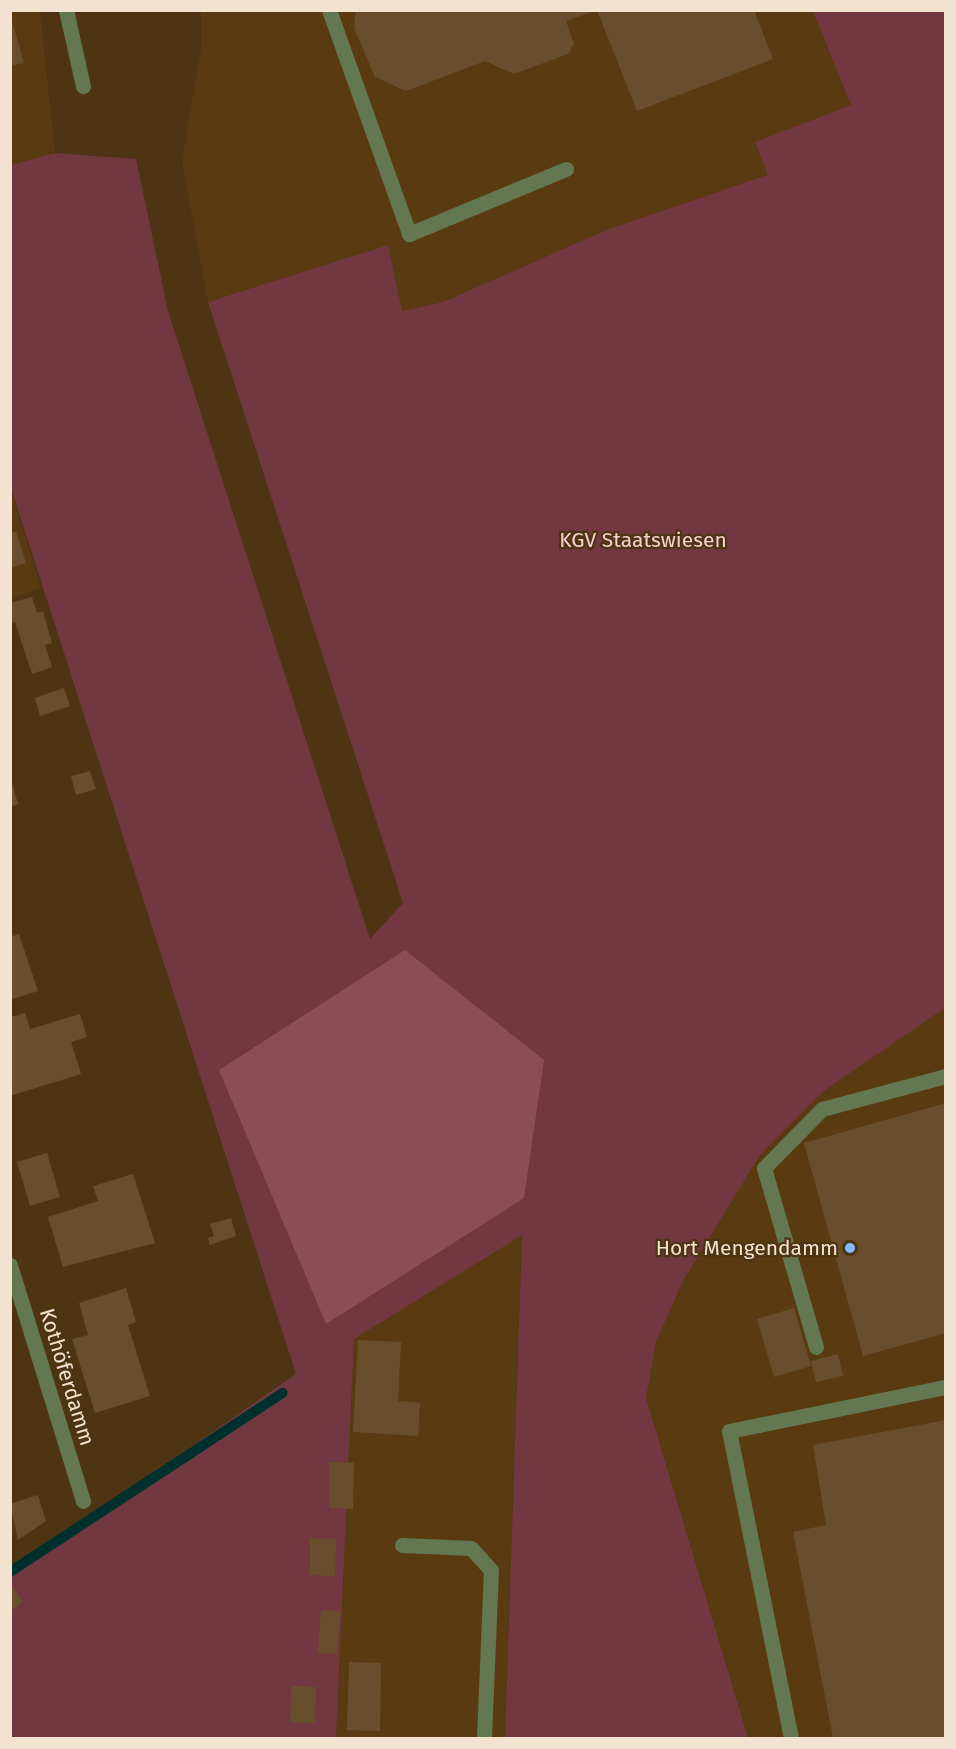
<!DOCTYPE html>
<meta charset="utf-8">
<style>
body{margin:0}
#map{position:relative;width:956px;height:1749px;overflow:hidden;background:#4e3413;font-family:"Fira Sans",sans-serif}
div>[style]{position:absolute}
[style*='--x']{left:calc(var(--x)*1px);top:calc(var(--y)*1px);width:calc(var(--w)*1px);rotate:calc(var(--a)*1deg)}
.built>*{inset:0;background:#5a3b11}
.green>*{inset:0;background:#723842}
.forest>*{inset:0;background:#8b4e58}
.stream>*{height:10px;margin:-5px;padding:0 5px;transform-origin:5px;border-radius:5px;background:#00302e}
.building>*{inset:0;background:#694e2d}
.minor>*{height:15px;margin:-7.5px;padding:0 7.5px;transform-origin:7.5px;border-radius:7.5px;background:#637850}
.dots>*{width:16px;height:16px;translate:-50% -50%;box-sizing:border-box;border:3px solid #4e3413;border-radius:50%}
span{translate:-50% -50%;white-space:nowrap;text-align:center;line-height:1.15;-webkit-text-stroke:4.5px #4e3413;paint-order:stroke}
.park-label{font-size:21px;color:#f7cfd3}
.poi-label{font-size:21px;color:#f3e2d0}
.right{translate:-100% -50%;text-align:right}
.street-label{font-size:21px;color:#f3e2d0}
.frame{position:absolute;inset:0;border:12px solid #f3e2d0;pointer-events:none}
</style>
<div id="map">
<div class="built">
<i style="clip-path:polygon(11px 11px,40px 11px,55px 153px,11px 165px)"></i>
<i style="clip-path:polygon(201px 11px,813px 11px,851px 105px,755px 142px,769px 175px,609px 229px,443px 302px,401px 311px,388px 245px,208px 302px,182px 161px,201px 49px)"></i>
<i style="clip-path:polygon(10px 488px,41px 588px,11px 598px,10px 598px)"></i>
<i style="clip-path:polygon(945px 1008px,945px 1738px,748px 1738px,646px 1398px,656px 1342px,683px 1281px,760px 1155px,825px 1090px)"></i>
<i style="clip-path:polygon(522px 1234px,505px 1738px,336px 1738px,354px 1339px)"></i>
</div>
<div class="green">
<i style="clip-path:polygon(813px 11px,945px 11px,945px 1008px,825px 1090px,760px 1155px,683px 1281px,656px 1342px,646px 1398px,748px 1738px,505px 1738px,522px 1235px,354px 1339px,336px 1738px,11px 1738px,11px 1572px,296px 1374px,11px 488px,11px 165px,55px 153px,136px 159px,168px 311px,370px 939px,403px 903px,208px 302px,388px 245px,402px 311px,443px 302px,609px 229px,768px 175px,755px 142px,851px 105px)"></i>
</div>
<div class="forest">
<i style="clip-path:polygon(405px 950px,544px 1060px,524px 1198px,326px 1324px,219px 1070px)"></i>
</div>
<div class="stream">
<i style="--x:10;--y:1572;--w:326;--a:-33.3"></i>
</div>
<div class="building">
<i style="clip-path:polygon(356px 10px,595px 10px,595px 11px,566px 21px,574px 44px,568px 54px,514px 74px,485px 61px,406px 91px,375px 77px,354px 28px)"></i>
<i style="clip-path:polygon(597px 10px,754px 10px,773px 59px,637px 111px)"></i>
<i style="clip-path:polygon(10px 14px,24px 63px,10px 66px)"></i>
<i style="clip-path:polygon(16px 531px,26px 563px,10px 568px,10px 533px)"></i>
<i style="clip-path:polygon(32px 597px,37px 613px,43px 611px,52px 643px,45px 645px,52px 667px,32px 674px,15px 622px,10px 623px,10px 603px)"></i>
<i style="clip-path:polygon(64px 688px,70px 706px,40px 716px,35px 698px)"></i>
<i style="clip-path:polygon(90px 771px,96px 789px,76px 795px,71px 776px)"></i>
<i style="clip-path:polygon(11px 780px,18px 804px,10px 807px,10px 781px)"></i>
<i style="clip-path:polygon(19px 934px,38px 991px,10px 1000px,10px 937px)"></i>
<i style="clip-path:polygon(25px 1013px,30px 1029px,80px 1014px,87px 1037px,71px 1042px,81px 1074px,10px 1096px,10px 1017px)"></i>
<i style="clip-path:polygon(946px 1103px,946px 1333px,863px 1356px,804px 1143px)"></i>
<i style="clip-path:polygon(47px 1153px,60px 1197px,30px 1206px,17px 1162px)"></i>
<i style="clip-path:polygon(133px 1174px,155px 1243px,63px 1267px,48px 1217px,98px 1201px,93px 1186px)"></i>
<i style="clip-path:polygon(231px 1218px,236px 1236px,210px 1245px,208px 1238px,214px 1236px,210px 1224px)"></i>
<i style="clip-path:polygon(126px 1288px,136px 1322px,128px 1325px,150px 1396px,95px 1413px,72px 1339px,88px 1335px,79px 1303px)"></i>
<i style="clip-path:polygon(794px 1308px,811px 1366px,774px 1377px,757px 1319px)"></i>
<i style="clip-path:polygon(358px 1340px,401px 1342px,398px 1401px,420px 1403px,418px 1436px,353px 1432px)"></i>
<i style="clip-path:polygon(838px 1354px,843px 1376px,816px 1382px,811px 1361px)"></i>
<i style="clip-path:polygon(946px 1420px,946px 1738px,833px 1738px,793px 1532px,826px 1525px,813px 1445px)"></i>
<i style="clip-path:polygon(329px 1462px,354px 1463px,353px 1509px,329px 1508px)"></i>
<i style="clip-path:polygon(38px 1495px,46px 1521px,18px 1540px,10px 1504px)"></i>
<i style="clip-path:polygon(310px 1538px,336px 1539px,335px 1576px,310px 1575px)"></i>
<i style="clip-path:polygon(10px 1583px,23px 1602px,10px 1611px)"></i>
<i style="clip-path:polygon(321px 1610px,340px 1611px,337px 1654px,318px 1653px)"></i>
<i style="clip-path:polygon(349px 1662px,381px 1663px,380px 1731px,347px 1730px)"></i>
<i style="clip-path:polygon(291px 1686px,316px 1687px,315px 1723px,290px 1722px)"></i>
</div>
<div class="minor">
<i style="--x:66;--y:10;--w:78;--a:77.4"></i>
<i style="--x:329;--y:10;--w:238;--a:70.3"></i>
<i style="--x:409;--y:234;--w:170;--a:-22.5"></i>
<i style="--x:10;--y:1265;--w:247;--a:72.8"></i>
<i style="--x:816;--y:1347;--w:186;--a:-106.2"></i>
<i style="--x:764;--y:1168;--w:83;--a:-45.5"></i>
<i style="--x:822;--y:1109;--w:128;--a:-14.9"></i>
<i style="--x:402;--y:1545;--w:69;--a:2.5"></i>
<i style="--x:471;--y:1548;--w:30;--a:48"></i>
<i style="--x:491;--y:1570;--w:168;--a:92.4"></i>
<i style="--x:791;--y:1738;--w:313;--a:-101.4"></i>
<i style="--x:729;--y:1431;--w:221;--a:-11.5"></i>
</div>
<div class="dots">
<i style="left:850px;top:1248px;background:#81bcfa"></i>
</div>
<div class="park-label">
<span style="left:643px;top:540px">KGV Staatswiesen</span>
</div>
<div class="poi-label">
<span class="right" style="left:838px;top:1248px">Hort Mengendamm</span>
</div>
<div class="street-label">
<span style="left:67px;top:1377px;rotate:73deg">Kothöferdamm</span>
</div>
<div class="frame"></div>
</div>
